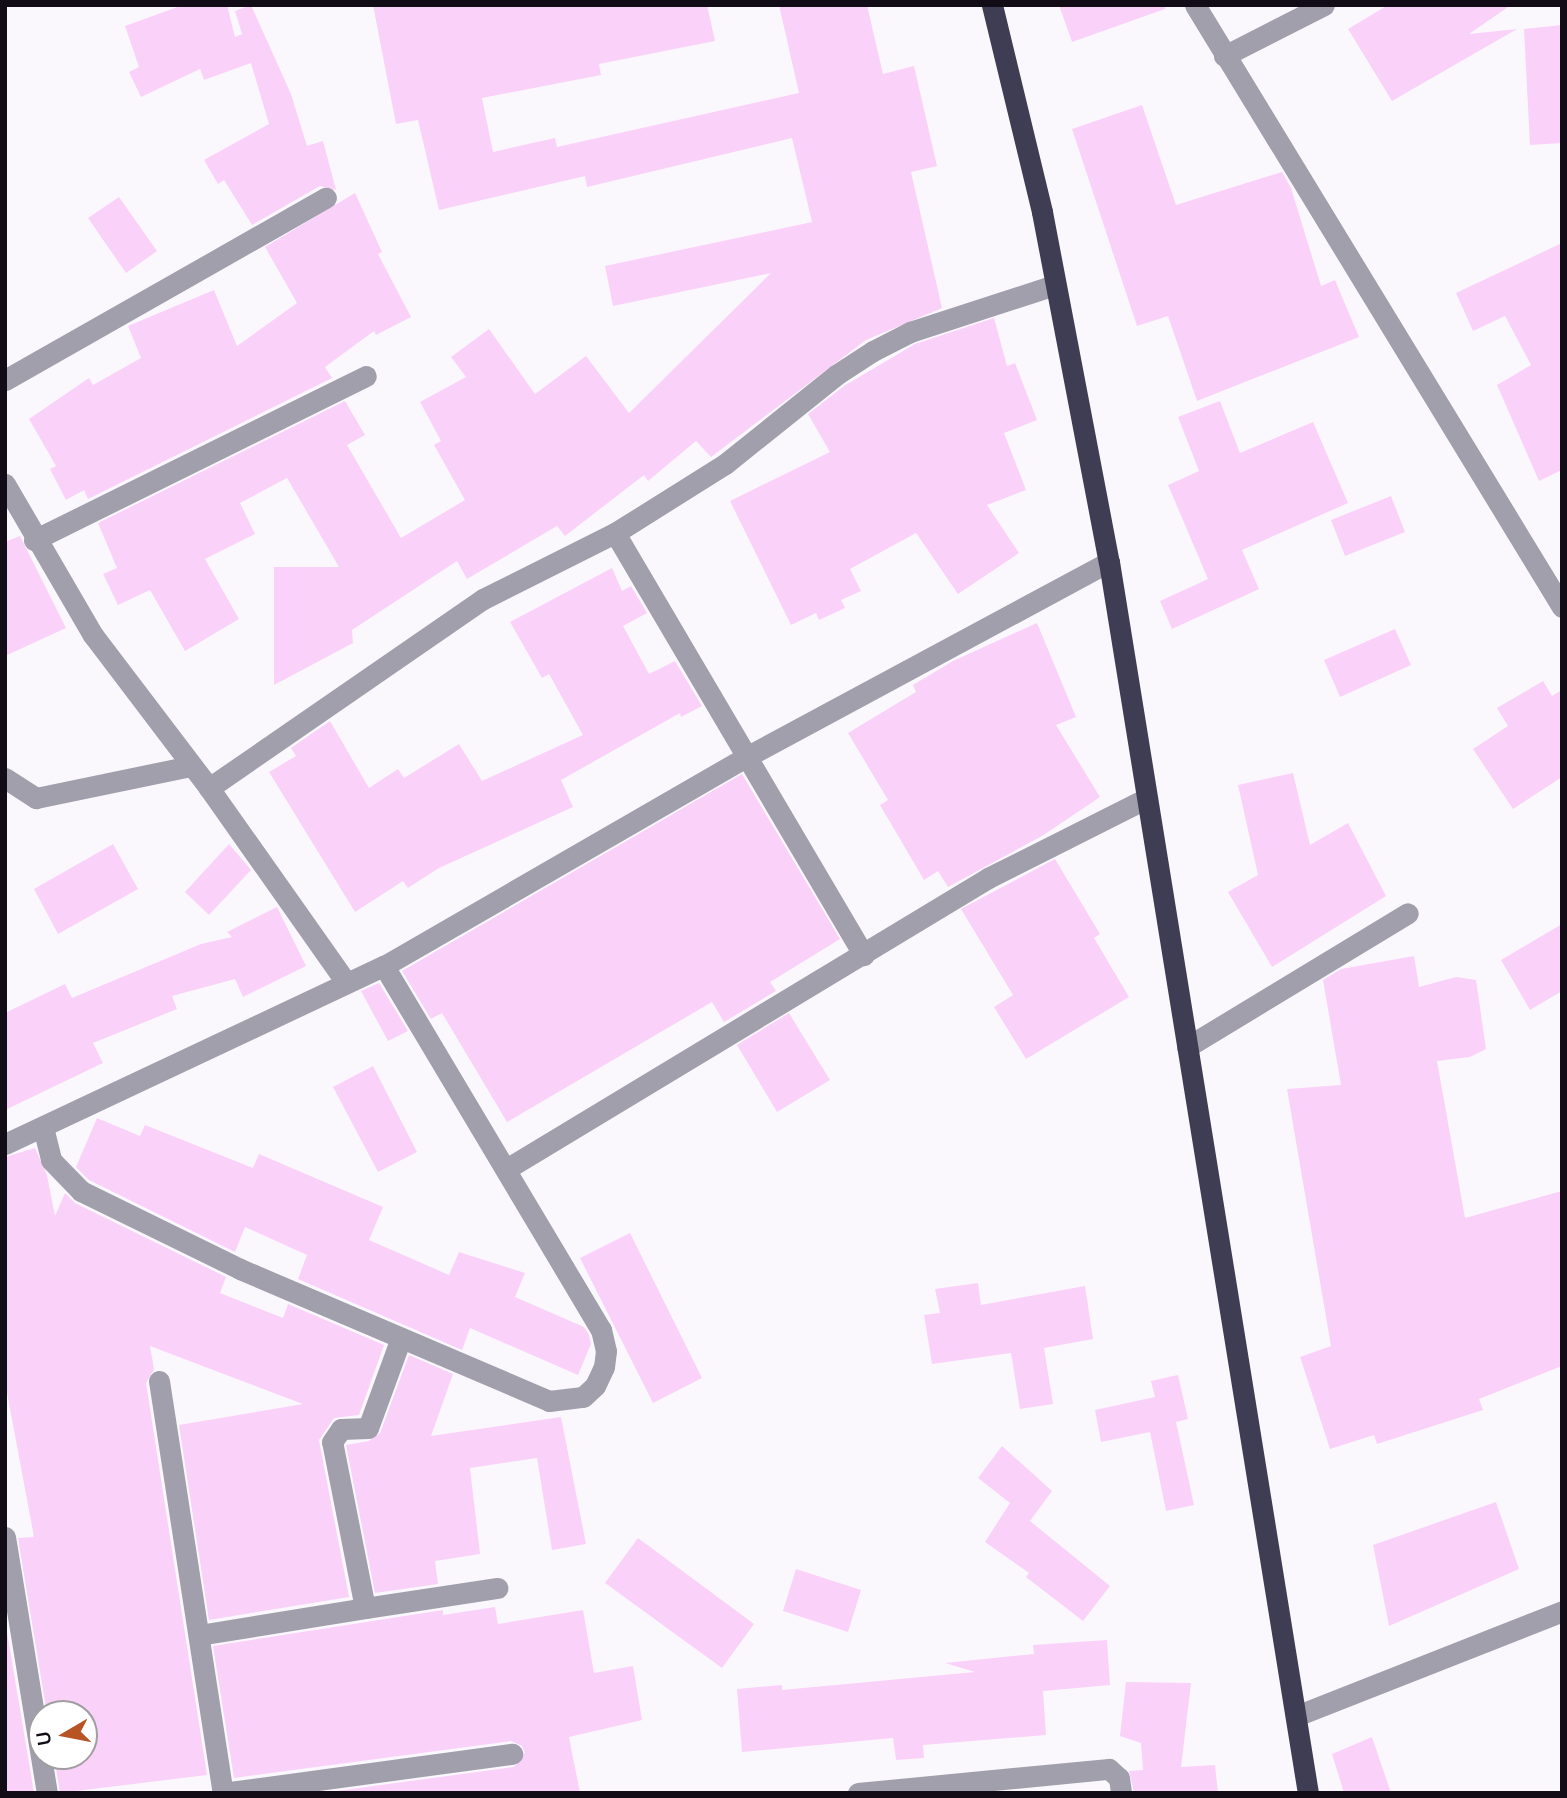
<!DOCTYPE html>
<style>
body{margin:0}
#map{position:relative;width:1567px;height:1798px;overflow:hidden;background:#fbf8fd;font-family:"Nunito Sans",sans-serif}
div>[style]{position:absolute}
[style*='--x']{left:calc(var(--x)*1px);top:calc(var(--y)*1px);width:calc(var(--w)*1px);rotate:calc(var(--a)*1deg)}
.building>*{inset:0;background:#fad1f9}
.street>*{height:21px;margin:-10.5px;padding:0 10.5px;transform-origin:10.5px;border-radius:10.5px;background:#a09fab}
.highway>*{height:21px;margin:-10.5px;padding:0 10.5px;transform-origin:10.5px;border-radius:10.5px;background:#3f3d53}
span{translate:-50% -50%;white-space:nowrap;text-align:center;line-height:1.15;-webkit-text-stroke:7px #fff;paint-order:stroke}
.frame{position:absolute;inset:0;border:7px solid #110c15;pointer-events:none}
.north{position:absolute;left:28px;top:1700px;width:70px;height:70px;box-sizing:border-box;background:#fff;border:2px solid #a09ea1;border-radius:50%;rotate:260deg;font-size:19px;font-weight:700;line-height:28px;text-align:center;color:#110c15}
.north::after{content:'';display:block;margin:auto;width:24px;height:32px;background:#b85324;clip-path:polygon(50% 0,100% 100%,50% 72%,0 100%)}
</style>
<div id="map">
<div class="building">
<i style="clip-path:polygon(183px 5px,227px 5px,235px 37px,242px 34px,235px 11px,251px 5px,291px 94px,307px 146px,323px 141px,336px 190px,320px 186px,252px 225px,224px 180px,218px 184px,204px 160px,269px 124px,251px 63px,204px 80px,200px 69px,141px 97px,129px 72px,139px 67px,125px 26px)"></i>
<i style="clip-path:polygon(373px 5px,707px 5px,715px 41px,599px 64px,601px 75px,482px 98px,493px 152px,555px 138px,557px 147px,799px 93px,779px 5px,867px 5px,883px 74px,914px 66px,937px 166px,911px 172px,942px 308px,866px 340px,711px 457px,696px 441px,648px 481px,644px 475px,565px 536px,557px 526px,467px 579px,457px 561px,352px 630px,353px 643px,274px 685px,274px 567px,339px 567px,287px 478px,240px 503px,255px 534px,205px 559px,239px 619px,185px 651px,150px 590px,118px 605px,103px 574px,117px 568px,98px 523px,345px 401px,365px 435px,347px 445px,401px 538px,465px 500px,434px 445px,441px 441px,420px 402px,466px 377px,451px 357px,489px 329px,535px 394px,586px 356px,629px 413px,771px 273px,613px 306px,605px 266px,812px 222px,792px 138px,587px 187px,585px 176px,439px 210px,418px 120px,396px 124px)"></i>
<i style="clip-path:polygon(1059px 5px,1165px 5px,1165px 9px,1072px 42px)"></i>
<i style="clip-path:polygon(1388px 5px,1511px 5px,1469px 34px,1517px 29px,1392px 101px,1348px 29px)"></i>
<i style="clip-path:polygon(1562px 25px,1562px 143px,1530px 145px,1524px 29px)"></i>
<i style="clip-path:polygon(1142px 105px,1176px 205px,1282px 172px,1291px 188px,1321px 286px,1335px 280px,1359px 337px,1197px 401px,1168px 316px,1137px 326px,1072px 129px)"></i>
<i style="clip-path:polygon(355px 193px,382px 252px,378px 254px,411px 317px,376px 335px,374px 331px,325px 367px,332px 378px,88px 499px,84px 490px,66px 500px,50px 469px,56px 466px,29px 419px,89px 378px,93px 385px,141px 358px,128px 326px,214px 290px,237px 346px,297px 303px,265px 247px)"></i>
<i style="clip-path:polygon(119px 197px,157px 251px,126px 273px,88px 218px)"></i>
<i style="clip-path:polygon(1562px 243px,1562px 470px,1539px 481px,1497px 385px,1531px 365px,1505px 316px,1473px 331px,1456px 293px)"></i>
<i style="clip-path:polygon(994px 318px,1007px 366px,1015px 363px,1037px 420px,1004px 433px,1026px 490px,987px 505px,1019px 553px,958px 594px,916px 533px,850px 569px,861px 591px,841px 600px,845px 608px,819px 620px,816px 613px,791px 625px,730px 501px,830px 452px,808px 414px,844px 386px,915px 344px)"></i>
<i style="clip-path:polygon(1220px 401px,1240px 453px,1313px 422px,1348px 503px,1242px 550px,1259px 589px,1172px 629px,1160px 601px,1208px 579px,1168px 485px,1199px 471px,1178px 417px)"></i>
<i style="clip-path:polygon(1391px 496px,1405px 532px,1345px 556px,1331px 520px)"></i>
<i style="clip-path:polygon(20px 536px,66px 628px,5px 656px,5px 542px)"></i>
<i style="clip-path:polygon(612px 568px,622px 591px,631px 586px,647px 613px,623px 626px,649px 674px,675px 661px,702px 706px,681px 717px,680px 713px,561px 780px,573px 807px,439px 868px,408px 888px,403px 881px,355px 912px,269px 772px,296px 756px,291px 748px,330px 721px,369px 788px,398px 769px,404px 778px,459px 744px,482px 781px,583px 735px,549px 674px,542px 678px,510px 622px)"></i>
<i style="clip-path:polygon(1037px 623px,1076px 717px,1056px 725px,1100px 797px,1042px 836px,948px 887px,938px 871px,924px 880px,880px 805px,888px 800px,848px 733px,916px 692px,913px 685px,953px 661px)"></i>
<i style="clip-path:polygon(1395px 629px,1411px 665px,1340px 697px,1324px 660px)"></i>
<i style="clip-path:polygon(1543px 681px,1552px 696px,1562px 690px,1562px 777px,1513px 809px,1473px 749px,1508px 726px,1497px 708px)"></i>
<i style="clip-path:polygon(1293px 773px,1310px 845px,1348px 823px,1386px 896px,1272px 967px,1228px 892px,1258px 875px,1238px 785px)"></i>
<i style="clip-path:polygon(742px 774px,840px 939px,770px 982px,776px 991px,724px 1022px,712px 1002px,507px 1122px,442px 1013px,431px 1019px,402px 971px)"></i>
<i style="clip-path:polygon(113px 844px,138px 889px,58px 934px,34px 889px)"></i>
<i style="clip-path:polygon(229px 844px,251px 870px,209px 915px,185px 892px)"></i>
<i style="clip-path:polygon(1055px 859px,1100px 934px,1094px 938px,1129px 997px,1026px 1059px,994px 1007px,1013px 995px,961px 909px)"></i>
<i style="clip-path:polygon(277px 907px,306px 966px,243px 997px,235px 979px,172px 996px,177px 1009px,93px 1043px,103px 1063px,5px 1110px,5px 1013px,65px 984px,72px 998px,201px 944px,232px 937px,227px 932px)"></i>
<i style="clip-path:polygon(1562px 924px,1562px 991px,1530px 1010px,1501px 960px)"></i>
<i style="clip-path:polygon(1414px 956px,1419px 987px,1456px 977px,1476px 980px,1486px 1049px,1470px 1057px,1437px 1061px,1465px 1218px,1562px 1191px,1562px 1366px,1479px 1399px,1483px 1410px,1377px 1444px,1374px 1435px,1330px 1449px,1300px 1357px,1331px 1346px,1287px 1089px,1341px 1085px,1323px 980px,1341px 969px)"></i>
<i style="clip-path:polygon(379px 983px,408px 1031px,388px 1041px,361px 991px)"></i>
<i style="clip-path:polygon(789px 1013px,830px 1080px,777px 1112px,737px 1045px)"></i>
<i style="clip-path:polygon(373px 1066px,417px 1152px,378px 1172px,333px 1087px)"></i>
<i style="clip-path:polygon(97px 1118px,140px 1136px,145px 1125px,253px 1168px,259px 1154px,383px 1207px,369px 1240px,449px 1275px,459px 1252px,525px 1273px,515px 1297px,584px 1327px,589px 1335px,591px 1344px,578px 1375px,470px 1328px,462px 1350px,298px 1279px,307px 1255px,245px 1227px,235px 1252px,89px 1180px,76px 1167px)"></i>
<i style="clip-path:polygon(35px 1148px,47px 1175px,55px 1216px,65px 1193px,75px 1203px,226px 1277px,220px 1293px,283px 1318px,288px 1304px,384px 1345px,359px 1415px,334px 1418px,319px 1440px,349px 1597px,209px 1620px,179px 1425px,303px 1404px,150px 1346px,154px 1369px,146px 1383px,207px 1775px,60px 1793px,54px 1756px,84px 1756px,84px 1714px,47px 1714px,18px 1538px,34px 1537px,5px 1382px,5px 1157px)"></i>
<i style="clip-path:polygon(630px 1233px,702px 1378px,653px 1403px,580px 1258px)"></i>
<i style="clip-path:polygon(978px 1283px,981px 1305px,1085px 1286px,1093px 1339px,1044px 1348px,1053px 1404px,1020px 1409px,1011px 1353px,932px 1364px,924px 1315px,940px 1313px,935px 1289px)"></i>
<i style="clip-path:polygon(409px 1355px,453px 1374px,431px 1436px,561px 1417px,586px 1544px,552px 1550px,537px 1458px,470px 1468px,480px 1554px,435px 1561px,438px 1584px,375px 1593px,346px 1445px,369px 1441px,380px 1433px)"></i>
<i style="clip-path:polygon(1178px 1375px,1188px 1419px,1176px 1422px,1194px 1505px,1166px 1511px,1150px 1432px,1101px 1442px,1095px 1410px,1155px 1397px,1151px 1381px)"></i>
<i style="clip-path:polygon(1002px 1446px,1052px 1491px,1030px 1521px,1110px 1586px,1083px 1621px,1026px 1577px,1029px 1573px,985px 1542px,1010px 1503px,978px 1478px)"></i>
<i style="clip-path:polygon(1496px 1502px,1519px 1569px,1389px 1626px,1373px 1545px)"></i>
<i style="clip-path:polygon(638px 1538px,754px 1624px,722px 1668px,605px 1583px)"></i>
<i style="clip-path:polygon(796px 1569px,861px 1590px,848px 1632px,783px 1611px)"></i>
<i style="clip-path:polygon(495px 1607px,498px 1624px,583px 1610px,594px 1673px,633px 1666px,642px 1720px,569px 1737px,580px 1793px,322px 1793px,514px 1767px,525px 1753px,522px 1746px,511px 1741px,234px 1778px,213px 1646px,443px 1610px,443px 1615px)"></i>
<i style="clip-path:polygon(5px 1620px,34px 1793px,5px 1793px)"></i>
<i style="clip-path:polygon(1107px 1640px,1110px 1685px,1043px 1691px,1046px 1735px,923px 1745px,924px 1758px,896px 1760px,893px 1738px,742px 1752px,737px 1689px,782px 1685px,782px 1690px,975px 1672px,945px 1663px,1034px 1654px,1033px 1645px)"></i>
<i style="clip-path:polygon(1126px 1682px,1191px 1683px,1181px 1767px,1215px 1765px,1218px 1793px,1134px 1793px,1129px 1771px,1143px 1770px,1141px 1743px,1120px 1736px)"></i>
<i style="clip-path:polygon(1372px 1737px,1391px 1793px,1344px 1793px,1332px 1754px)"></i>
</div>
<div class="street">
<i style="--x:1195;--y:5;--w:705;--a:58.63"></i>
<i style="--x:1224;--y:56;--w:112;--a:-27"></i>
<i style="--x:5;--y:380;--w:369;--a:-29.6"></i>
<i style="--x:5;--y:484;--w:175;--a:59.8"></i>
<i style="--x:93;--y:635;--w:192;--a:52.8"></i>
<i style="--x:209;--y:788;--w:236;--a:54.8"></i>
<i style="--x:615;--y:533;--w:490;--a:59.5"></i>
<i style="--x:34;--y:540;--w:370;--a:-26.3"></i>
<i style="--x:5;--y:778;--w:37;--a:33"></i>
<i style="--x:36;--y:798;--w:158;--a:-11.7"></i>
<i style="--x:209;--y:788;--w:333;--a:-34.6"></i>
<i style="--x:483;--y:599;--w:148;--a:-26.6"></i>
<i style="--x:615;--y:533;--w:130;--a:-32.1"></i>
<i style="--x:725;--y:464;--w:142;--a:-38.7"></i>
<i style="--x:836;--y:375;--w:44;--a:-33"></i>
<i style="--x:873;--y:351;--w:42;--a:-27.2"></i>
<i style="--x:910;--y:332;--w:152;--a:-18"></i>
<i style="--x:1187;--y:1047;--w:258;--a:-31.2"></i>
<i style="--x:43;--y:1127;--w:34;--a:76"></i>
<i style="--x:51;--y:1160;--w:43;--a:45.9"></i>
<i style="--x:81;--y:1191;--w:177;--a:26.1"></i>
<i style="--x:240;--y:1269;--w:336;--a:23.1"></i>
<i style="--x:549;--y:1401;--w:34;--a:-7"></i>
<i style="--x:583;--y:1397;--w:16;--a:-43"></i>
<i style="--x:595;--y:1386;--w:21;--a:-65"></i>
<i style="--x:604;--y:1367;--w:16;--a:-83"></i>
<i style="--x:606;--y:1351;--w:22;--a:-103"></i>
<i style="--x:601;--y:1330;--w:424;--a:-120.8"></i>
<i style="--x:5;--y:1144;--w:419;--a:-25.2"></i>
<i style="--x:384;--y:966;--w:420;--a:-30"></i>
<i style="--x:748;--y:756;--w:410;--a:-28.3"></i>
<i style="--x:508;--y:1168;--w:561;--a:-31.14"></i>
<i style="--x:988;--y:878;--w:176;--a:-26.7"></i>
<i style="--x:159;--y:1381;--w:417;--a:81.2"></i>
<i style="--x:5;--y:1537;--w:259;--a:80.7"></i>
<i style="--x:365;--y:1608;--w:134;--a:-8.6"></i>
<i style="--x:199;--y:1635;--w:168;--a:-9.2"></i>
<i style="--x:365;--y:1608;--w:169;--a:-101.2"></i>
<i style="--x:332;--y:1442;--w:16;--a:-55"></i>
<i style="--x:341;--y:1429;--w:27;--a:-2"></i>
<i style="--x:368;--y:1428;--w:96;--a:-69.9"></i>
<i style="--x:1296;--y:1716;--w:286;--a:-21.5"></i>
<i style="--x:222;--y:1793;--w:293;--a:-7.7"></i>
<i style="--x:858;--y:1793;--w:252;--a:-5.5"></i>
<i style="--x:1109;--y:1769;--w:13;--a:42"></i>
<i style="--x:1119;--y:1778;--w:15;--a:82"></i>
</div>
<div class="highway">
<i style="--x:992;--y:5;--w:213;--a:76.4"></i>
<i style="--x:1042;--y:212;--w:356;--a:79.2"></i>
<i style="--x:1109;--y:562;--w:1247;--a:80.82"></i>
</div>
<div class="frame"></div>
<div class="north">U</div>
</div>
